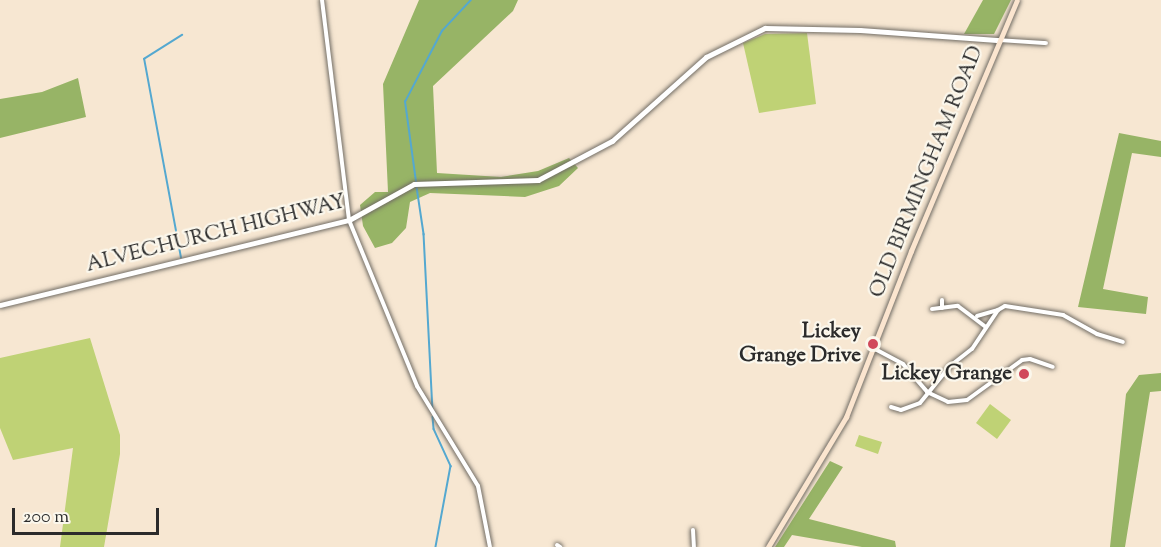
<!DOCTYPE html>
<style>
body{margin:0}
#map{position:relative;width:1161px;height:547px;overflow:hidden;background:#f7e7d2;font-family:"Sorts Mill Goudy",serif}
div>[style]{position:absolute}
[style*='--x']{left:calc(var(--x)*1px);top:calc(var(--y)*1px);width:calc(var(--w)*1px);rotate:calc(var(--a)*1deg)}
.green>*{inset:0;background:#bfd275}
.forest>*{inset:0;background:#97b466}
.stream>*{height:1.5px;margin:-0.75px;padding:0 0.75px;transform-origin:0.75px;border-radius:0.75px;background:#54a8d0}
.roads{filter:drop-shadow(0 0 2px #726d65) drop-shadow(0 0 2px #726d65)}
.minor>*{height:4px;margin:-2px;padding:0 2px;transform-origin:2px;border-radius:2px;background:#fff}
.tertiary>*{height:5px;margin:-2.5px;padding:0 2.5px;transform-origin:2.5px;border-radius:2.5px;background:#fff}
.secondary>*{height:5px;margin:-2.5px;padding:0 2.5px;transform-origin:2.5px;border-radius:2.5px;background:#fbe5cf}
.dots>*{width:16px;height:16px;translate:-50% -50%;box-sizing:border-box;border:3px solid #fbf7ec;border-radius:50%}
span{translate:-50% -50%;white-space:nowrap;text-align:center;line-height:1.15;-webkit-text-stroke:4.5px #fbf7ec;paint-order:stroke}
.street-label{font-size:21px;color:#2b2b2b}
.poi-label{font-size:21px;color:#2b2b2b;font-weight:700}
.right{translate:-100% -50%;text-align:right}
.scale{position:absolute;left:12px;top:508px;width:147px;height:27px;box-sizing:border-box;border:3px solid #2b2b2b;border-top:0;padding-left:8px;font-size:18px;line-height:21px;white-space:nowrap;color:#2b2b2b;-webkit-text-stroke:4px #fbf7ec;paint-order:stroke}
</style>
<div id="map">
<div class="green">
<i style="clip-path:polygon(807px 33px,816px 104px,759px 113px,743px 43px,765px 34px)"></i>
<i style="clip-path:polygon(90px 338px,120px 435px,120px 454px,104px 547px,60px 547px,73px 448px,13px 460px,0 428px,0 358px)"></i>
<i style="clip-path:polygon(990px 404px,1011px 420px,997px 439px,976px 423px)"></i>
<i style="clip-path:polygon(859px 435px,882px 442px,878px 454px,855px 446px)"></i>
</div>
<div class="forest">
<i style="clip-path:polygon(419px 0,518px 0,513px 11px,433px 86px,437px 173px,501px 177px,538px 171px,569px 158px,578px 168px,559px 186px,525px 197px,430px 193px,410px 202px,406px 228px,392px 243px,375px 248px,363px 226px,360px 205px,375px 192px,388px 192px,383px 84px)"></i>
<i style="clip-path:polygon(983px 0,1011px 0,994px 34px,964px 34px)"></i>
<i style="clip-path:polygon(78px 78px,86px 117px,0 138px,0 99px,42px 92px)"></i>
<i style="clip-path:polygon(1119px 133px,1161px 141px,1161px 157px,1132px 153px,1103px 289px,1148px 297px,1146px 314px,1078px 307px)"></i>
<i style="clip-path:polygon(1161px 373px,1161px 391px,1150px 392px,1125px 547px,1110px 547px,1126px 394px,1139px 375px)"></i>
<i style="clip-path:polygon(830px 461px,843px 467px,809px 519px,895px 541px,896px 547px,862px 547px,792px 535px,784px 547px,775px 547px)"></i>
</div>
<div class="stream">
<i style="--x:416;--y:182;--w:81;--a:-97.8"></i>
<i style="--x:405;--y:102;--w:80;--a:-62.5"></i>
<i style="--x:442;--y:31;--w:42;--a:-46.9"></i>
<i style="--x:417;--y:187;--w:48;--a:81.5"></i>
<i style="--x:424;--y:234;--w:175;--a:87.1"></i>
<i style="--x:181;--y:258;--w:202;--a:-100.5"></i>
<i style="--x:144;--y:59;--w:45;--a:-32.3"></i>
<i style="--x:433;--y:417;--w:12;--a:85"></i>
<i style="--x:434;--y:429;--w:41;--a:65.3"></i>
<i style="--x:451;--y:466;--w:82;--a:100.5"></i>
</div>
<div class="roads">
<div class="minor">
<i style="--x:322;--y:0;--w:222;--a:83"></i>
<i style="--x:349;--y:220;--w:179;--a:67.7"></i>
<i style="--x:417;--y:386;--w:117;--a:58.6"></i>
<i style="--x:478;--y:486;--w:62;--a:78.9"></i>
<i style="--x:998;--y:40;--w:48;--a:3.6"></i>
<i style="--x:942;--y:308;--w:8;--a:-90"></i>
<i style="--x:932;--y:309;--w:26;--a:-7"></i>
<i style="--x:958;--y:306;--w:35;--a:37"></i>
<i style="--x:977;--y:316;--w:22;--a:-16"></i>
<i style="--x:875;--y:349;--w:32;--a:28"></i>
<i style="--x:903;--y:364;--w:37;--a:49"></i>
<i style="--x:927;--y:392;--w:23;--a:25"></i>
<i style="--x:948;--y:402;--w:19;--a:-6"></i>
<i style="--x:967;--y:400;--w:68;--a:-36"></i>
<i style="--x:1022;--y:360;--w:8;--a:-7"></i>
<i style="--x:1030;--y:359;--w:24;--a:19"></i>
<i style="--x:891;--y:407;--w:10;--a:17"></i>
<i style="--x:901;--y:410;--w:20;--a:-20"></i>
<i style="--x:920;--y:403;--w:48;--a:-51"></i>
<i style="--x:950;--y:366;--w:28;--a:-38"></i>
<i style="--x:972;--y:349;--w:47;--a:-56.3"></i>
<i style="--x:998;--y:310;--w:8;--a:-30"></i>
<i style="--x:1005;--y:306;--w:59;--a:8.8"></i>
<i style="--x:1063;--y:315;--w:39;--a:29"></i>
<i style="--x:1097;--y:334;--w:27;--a:17"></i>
<i style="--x:693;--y:530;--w:17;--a:87"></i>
<i style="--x:557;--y:545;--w:4;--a:34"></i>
</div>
<div class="tertiary">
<i style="--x:0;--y:305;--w:359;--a:-13.7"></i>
<i style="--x:349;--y:220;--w:74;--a:-29"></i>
<i style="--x:414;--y:184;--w:124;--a:-1.8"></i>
<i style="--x:538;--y:180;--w:84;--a:-27.8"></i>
<i style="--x:612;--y:141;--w:126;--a:-41.8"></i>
<i style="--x:706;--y:57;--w:66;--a:-26.2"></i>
<i style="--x:765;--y:28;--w:95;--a:1.2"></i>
<i style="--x:860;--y:30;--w:137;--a:4.2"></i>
</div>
<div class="secondary">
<i style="--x:768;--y:547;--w:152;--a:-59"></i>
<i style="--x:846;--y:417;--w:178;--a:-68.6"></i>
<i style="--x:911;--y:251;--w:272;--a:-67.1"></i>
</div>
</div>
<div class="dots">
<i style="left:873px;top:344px;background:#d1495b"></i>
<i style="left:1024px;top:374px;background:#d1495b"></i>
</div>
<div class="street-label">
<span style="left:927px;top:172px;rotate:-68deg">OLD BIRMINGHAM ROAD</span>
<span style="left:216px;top:234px;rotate:-14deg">ALVECHURCH HIGHWAY</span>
</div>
<div class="poi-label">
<span class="right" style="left:861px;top:344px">Lickey<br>Grange Drive</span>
<span class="right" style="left:1012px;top:374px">Lickey Grange</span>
</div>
<div class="scale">200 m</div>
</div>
